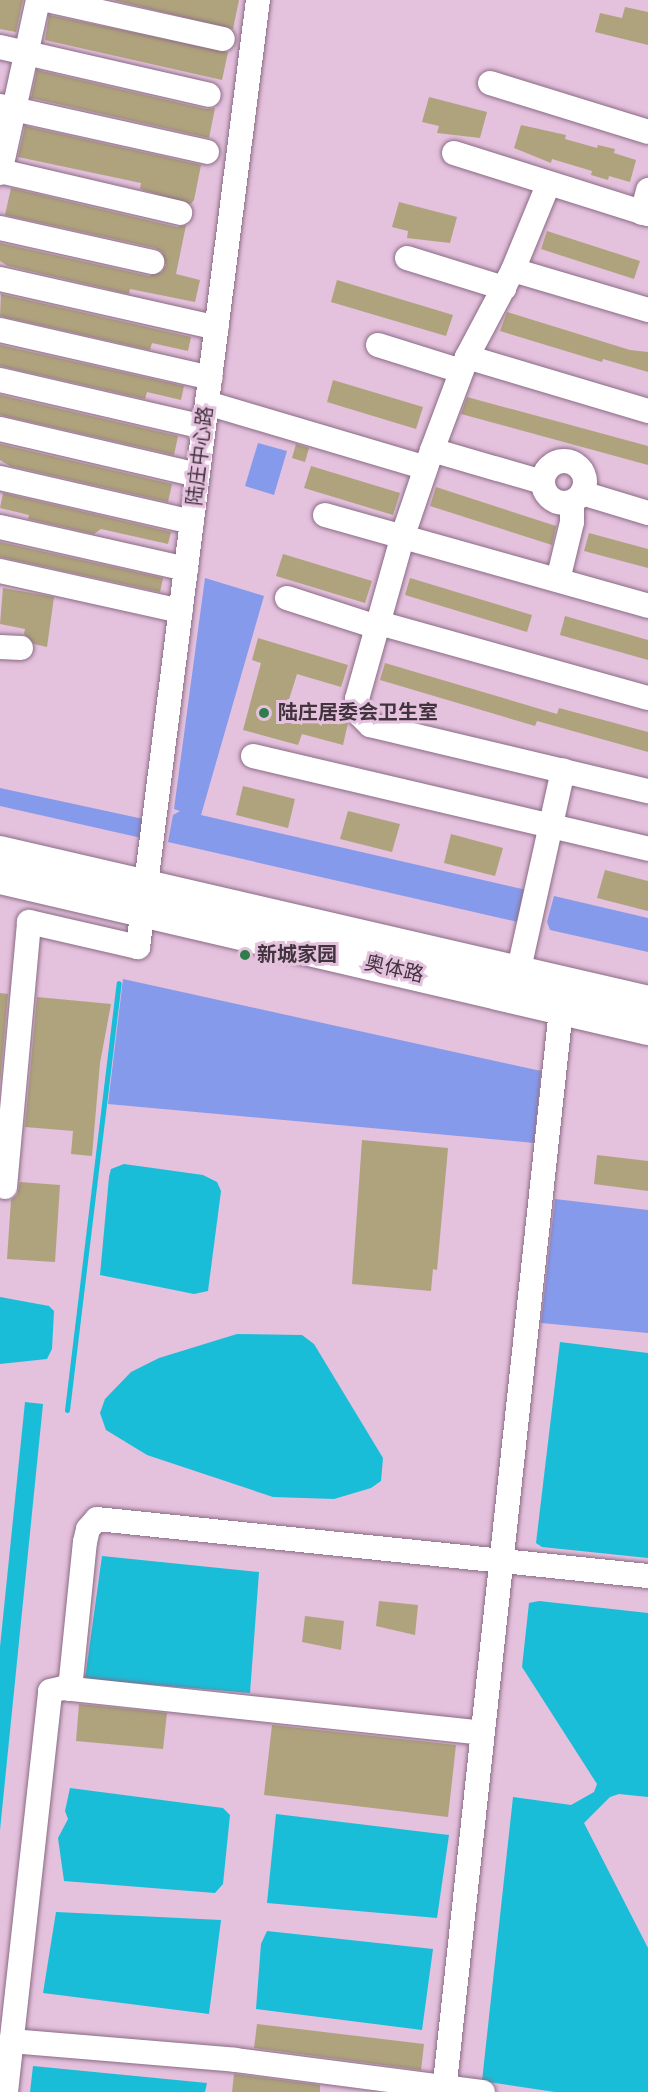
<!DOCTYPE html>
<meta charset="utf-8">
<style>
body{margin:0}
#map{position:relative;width:648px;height:2092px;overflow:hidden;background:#e4c1dd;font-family:Spectral,"Noto Sans SC",serif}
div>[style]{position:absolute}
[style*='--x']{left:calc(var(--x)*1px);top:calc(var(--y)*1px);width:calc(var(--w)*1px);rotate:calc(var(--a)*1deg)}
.green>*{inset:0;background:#869aeb}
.water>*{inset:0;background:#1abdd8}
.stream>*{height:5px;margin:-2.5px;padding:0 2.5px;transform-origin:2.5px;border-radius:2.5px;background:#1abdd8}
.building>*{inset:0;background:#afa37d}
.roads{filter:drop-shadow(0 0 2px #8a6b84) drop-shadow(0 0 2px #8a6b84)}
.minor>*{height:24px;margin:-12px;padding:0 12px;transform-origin:12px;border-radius:12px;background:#fff}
.minor>.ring{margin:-12px;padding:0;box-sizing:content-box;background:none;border:24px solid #fff;border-radius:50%}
.major>*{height:32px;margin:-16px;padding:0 16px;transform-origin:16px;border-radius:16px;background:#fff}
.dots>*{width:16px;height:16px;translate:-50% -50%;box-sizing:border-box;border:3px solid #e4c1dd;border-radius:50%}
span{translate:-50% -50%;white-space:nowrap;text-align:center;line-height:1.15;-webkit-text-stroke:6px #e4c1dd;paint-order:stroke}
.street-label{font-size:20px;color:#42343f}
.poi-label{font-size:20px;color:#42343f;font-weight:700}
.left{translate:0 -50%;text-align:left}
</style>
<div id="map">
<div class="green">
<i style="clip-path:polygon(258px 443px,287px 451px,274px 495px,245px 486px)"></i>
<i style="clip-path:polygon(205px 578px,264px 596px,201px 815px,531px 891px,518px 922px,168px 842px,173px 815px,180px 811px,174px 809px)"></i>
<i style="clip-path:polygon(0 788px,148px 820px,146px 839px,0 806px)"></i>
<i style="clip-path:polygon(554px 896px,648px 918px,648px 952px,550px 930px,547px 922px)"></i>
<i style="clip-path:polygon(123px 979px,541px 1071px,534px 1143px,108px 1104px)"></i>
<i style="clip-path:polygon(555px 1199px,648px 1210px,648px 1333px,541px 1323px)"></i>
</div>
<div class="water">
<i style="clip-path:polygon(124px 1164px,203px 1175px,217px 1182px,221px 1191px,208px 1291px,194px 1294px,100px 1275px,109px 1177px,111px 1169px)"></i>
<i style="clip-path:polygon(0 1297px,49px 1306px,54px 1311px,52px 1349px,47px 1359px,0 1364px)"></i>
<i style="clip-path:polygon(237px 1334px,302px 1335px,314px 1344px,383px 1458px,381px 1481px,371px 1488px,334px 1499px,273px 1497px,147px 1455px,106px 1430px,100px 1413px,105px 1399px,131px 1372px,159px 1358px)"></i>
<i style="clip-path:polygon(560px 1342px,648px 1353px,648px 1558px,542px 1547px,536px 1543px)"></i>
<i style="clip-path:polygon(25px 1402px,43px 1404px,0 1830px,0 1647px)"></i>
<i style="clip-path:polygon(102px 1556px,259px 1572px,250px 1693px,85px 1679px)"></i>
<i style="clip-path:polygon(539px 1601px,648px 1613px,648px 1797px,619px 1794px,610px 1797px,584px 1823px,648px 1948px,648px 2092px,555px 2092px,482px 2081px,513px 1797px,571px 1805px,594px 1792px,597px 1784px,522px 1667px,529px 1603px)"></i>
<i style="clip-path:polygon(70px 1788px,223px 1808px,230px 1815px,223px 1884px,215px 1893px,64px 1881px,58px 1838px,68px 1819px,65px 1811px)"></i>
<i style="clip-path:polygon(276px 1814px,449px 1835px,437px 1918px,267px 1903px)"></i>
<i style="clip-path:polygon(56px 1912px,221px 1920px,209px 2014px,43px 1993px)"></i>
<i style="clip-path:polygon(267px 1931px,433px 1949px,422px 2030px,256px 2009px,261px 1944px)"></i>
<i style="clip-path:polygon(33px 2066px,207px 2083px,205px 2092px,30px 2092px)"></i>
</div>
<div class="stream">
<i style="--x:67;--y:1410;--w:430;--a:-83.1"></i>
</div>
<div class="building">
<i style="clip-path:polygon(0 0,23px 0,16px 32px,0 29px)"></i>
<i style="clip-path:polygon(113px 0,239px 0,233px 29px)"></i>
<i style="clip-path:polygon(625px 7px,648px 12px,648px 45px,595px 32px,600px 13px,622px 18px)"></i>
<i style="clip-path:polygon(49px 15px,228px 52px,222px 80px,45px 40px)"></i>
<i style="clip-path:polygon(37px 70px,206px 109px,215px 108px,209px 138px,31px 98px)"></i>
<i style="clip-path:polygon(429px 97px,487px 112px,480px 138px,437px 133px,439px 126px,422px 122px)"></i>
<i style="clip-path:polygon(521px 125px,566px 135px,565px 139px,597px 148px,598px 145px,615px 149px,614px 153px,636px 160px,630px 182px,609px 176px,608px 180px,591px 175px,592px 171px,552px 159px,551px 163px,514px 148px)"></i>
<i style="clip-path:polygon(25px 126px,201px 165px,194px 200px,191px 204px,140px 189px,141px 183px,18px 157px)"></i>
<i style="clip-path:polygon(11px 188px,177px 227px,186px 225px,176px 274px,200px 280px,195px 302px,130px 289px,129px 294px,8px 266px,0 261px,0 243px,149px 276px,162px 272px,166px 265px,162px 252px,155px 248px,5px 215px)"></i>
<i style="clip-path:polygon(399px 202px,457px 217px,450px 243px,407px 238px,408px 231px,392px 227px)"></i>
<i style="clip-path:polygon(547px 231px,640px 261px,634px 279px,541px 249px)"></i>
<i style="clip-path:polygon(337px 280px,453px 315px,446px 336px,331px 302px)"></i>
<i style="clip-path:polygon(1px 294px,191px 337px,188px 351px,152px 343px,150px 350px,0 316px)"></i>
<i style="clip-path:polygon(507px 312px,630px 350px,648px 352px,648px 372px,603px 359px,602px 362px,500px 331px)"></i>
<i style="clip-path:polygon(0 345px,184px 386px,181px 400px,147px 392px,145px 399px,0 366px)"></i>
<i style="clip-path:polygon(333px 380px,423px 407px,416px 429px,327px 402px)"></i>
<i style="clip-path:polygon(0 395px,178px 436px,174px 455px,0 415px)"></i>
<i style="clip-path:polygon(467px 397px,648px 446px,648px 465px,461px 414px)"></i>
<i style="clip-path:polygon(0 444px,172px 484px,168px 502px,10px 466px,0 460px)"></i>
<i style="clip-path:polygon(296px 444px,309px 448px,305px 462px,292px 458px)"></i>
<i style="clip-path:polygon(311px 466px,400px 493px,393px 515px,304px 488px)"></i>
<i style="clip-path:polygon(436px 487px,556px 526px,552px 545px,430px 506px)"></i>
<i style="clip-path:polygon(3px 493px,171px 532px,168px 544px,101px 529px,94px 534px,28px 519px,29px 515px,0 508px)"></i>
<i style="clip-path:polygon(589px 533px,648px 549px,648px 568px,584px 551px)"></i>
<i style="clip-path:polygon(0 542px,163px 578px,160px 592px,0 557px)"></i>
<i style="clip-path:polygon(283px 554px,372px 581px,365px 603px,276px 576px)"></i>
<i style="clip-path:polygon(410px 578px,532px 615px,527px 632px,405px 595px)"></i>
<i style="clip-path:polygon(3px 588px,54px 597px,47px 647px,34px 644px,24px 634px,25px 629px,0 624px)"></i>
<i style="clip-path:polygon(565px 616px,648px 640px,648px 660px,560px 635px)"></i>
<i style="clip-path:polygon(258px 638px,348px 665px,341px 687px,297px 674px,287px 706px,348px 723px,343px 745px,302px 734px,298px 745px,243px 730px,261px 663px,252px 660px)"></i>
<i style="clip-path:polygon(385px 663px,557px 714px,559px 708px,648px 732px,648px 752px,537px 721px,535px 726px,380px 680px)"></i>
<i style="clip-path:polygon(243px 786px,295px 799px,288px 828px,236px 815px)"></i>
<i style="clip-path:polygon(348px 811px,400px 824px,392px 852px,340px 839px)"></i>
<i style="clip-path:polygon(451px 834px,503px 848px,495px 876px,444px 863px)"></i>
<i style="clip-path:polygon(605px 870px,648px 881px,648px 911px,597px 898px)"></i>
<i style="clip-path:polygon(0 993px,8px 994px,0 1084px)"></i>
<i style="clip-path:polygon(37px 997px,111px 1004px,100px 1063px,92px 1156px,71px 1154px,73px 1131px,25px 1127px)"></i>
<i style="clip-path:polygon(362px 1140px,448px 1148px,437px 1270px,433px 1269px,431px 1291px,352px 1284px)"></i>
<i style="clip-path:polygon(597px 1155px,648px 1161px,648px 1191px,594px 1184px)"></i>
<i style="clip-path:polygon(20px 1182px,60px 1185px,55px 1262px,7px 1259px,11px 1200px,17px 1195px)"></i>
<i style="clip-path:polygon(379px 1601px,418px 1605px,415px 1635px,376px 1626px)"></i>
<i style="clip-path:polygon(305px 1616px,344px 1621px,341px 1650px,302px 1642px)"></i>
<i style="clip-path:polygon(79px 1704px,167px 1713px,163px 1749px,76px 1741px)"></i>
<i style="clip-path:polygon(272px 1725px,456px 1745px,448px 1817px,264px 1795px)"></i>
<i style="clip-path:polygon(257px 2024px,424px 2044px,421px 2070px,254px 2048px)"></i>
<i style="clip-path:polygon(234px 2074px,320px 2085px,320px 2092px,232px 2092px)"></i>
</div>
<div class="roads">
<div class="minor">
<i style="--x:47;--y:0;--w:180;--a:12.5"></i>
<i style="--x:0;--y:47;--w:214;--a:12.9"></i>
<i style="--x:490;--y:83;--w:165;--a:17.2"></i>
<i style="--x:0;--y:106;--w:212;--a:12.5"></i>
<i style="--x:454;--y:153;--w:203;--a:17.5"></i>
<i style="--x:0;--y:171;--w:185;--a:13.1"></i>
<i style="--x:0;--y:173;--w:177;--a:-77.6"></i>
<i style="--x:548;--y:185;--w:92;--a:112.4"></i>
<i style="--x:513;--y:270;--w:98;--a:117.9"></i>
<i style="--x:467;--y:357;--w:99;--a:110.6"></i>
<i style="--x:432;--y:450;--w:90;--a:108.8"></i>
<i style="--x:403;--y:535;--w:170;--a:105.7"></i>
<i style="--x:357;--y:699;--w:15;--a:82"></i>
<i style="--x:359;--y:714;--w:16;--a:45"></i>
<i style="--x:370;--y:725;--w:286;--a:13.4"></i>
<i style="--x:642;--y:213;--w:24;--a:-75"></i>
<i style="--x:0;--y:228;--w:156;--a:12.6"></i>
<i style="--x:407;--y:258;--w:102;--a:17.2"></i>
<i style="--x:513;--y:270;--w:141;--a:16.5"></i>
<i style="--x:0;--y:279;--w:222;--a:12.7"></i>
<i style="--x:0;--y:330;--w:216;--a:12.8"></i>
<i style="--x:378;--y:345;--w:87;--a:17.4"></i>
<i style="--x:467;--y:357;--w:189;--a:16.6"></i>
<i style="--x:0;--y:380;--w:209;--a:13"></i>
<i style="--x:207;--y:403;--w:228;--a:16.5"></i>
<i style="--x:0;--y:429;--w:203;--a:13.1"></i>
<i style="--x:432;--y:450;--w:115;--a:16.2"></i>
<i class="ring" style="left:543px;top:461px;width:18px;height:18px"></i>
<i style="--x:0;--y:478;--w:197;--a:12.9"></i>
<i style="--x:582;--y:493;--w:69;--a:16.9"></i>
<i style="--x:325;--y:515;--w:336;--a:15.7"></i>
<i style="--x:0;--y:527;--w:191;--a:12.7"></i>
<i style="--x:0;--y:571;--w:185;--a:12.5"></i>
<i style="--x:558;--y:580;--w:60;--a:-76.4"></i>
<i style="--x:572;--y:522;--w:20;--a:-90"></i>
<i style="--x:287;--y:598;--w:95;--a:17.9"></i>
<i style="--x:379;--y:623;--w:279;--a:15.6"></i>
<i style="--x:0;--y:647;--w:21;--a:3"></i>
<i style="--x:253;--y:756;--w:406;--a:13.2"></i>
<i style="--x:515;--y:987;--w:222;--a:-77.5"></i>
<i style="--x:5;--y:1187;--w:266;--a:-84.8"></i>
<i style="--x:29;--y:922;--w:112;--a:12.9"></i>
<i style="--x:138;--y:947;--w:955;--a:-82.78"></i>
<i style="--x:70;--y:1689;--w:148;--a:-84.2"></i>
<i style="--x:85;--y:1542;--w:13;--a:-77"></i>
<i style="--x:88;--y:1529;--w:13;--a:-48"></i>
<i style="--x:97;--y:1519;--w:554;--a:5.91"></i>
<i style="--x:11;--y:2041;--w:225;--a:4.8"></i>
<i style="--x:235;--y:2060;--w:250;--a:7.4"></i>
<i style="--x:6;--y:2092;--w:403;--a:-83.7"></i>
<i style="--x:50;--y:1691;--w:13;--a:-13"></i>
<i style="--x:63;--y:1688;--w:421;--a:6.1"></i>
<i style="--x:444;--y:2092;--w:1089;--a:-83.83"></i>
</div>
<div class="major">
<i style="--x:0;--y:852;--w:665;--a:13.03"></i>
<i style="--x:0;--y:878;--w:665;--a:13.12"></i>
</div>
</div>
<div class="dots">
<i style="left:264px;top:713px;background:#2f7d4c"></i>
<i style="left:245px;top:955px;background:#2f7d4c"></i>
</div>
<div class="street-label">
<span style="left:201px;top:456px;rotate:-83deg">陆庄中心路</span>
<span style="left:394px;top:970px;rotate:13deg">奥体路</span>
</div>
<div class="poi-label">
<span class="left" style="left:278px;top:713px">陆庄居委会卫生室</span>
<span class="left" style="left:257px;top:955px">新城家园</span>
</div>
</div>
